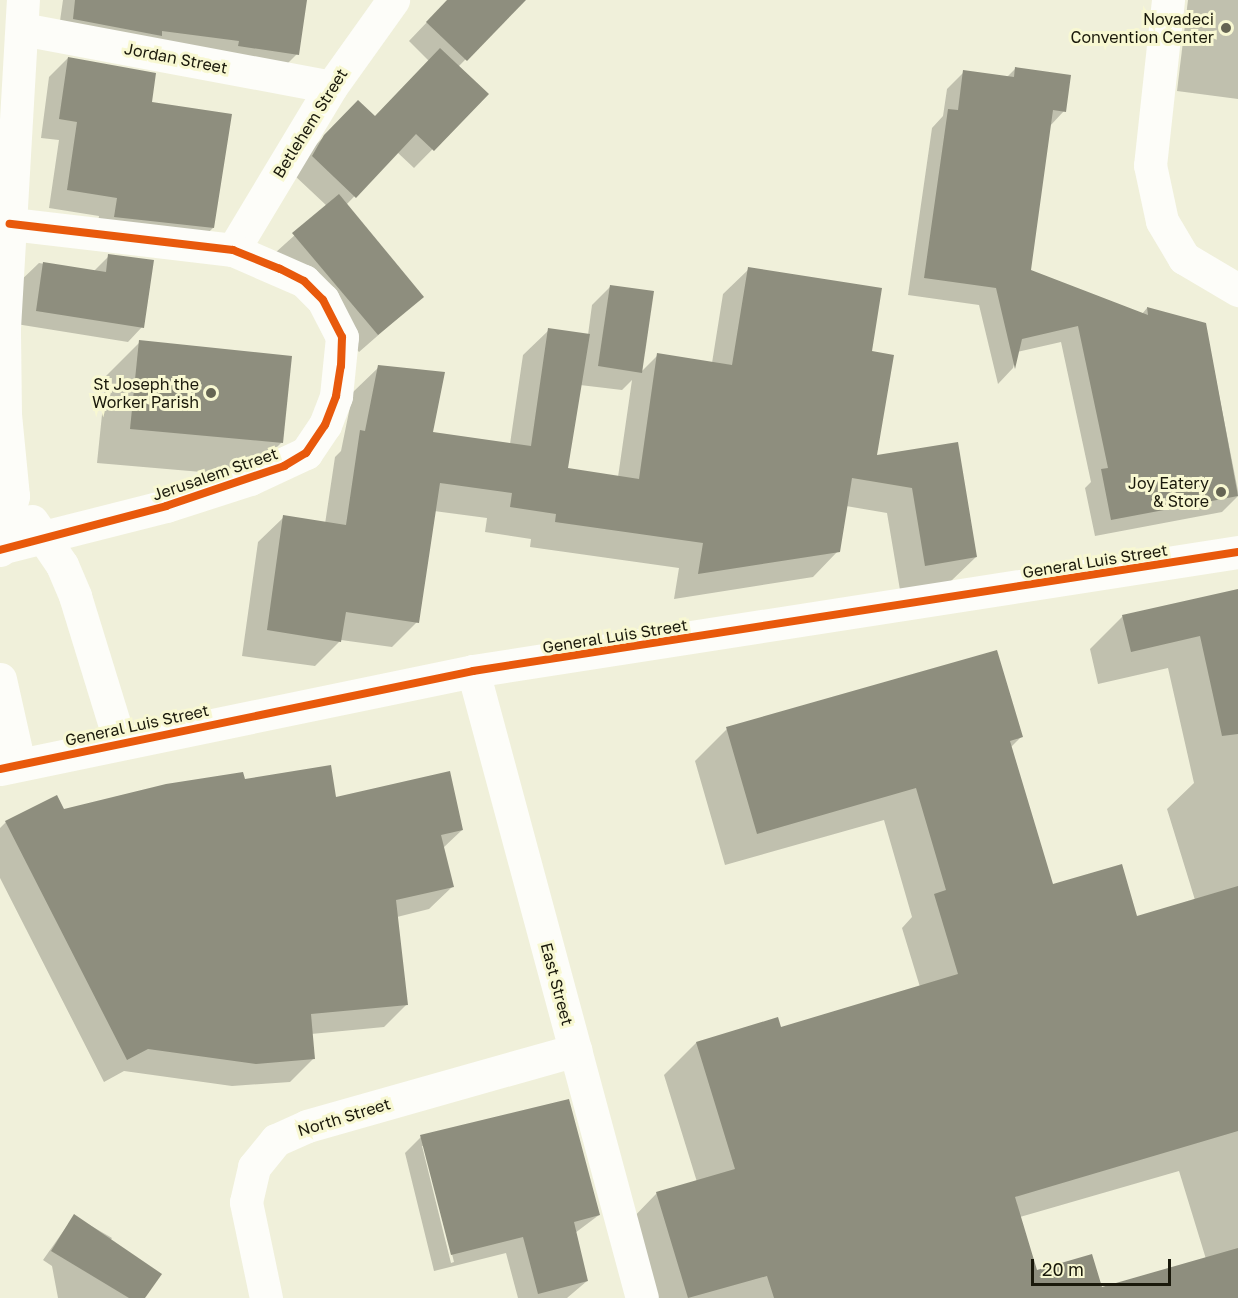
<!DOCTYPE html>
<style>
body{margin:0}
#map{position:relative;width:1238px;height:1298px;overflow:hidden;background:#f0f0da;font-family:"Golos Text",sans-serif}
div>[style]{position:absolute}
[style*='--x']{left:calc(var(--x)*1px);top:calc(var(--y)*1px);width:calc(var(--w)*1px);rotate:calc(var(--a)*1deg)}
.shadow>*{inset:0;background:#0003}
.building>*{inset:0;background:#8e8e7e}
.minor>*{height:33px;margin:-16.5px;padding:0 16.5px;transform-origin:16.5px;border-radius:16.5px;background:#fdfdf9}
.major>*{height:33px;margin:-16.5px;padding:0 16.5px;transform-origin:16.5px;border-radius:16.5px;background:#fdfdf9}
.cycleway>*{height:8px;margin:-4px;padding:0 4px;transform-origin:4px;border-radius:4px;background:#e8590c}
.dots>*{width:16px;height:16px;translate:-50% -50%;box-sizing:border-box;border:3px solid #f8f8d2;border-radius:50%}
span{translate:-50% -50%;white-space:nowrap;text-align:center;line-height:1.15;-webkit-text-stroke:6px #f8f8d2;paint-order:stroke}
.poi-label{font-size:16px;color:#1a190b}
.right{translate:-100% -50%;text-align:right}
.street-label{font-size:16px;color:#1a190b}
.scale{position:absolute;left:1031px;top:1259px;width:140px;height:27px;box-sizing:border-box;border:3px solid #1a190b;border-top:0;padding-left:8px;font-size:18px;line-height:21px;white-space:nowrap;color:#1a190b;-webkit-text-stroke:4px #f8f8d2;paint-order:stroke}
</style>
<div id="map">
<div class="shadow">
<i style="clip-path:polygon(63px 0,305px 0,297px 54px,282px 69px,58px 35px)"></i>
<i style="clip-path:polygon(448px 0,523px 1px,458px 67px,487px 94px,414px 168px,397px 152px,346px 205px,422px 297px,359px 352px,275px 253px,327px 206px,294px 175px,306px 155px,352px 108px,374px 118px,429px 61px,409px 41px)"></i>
<i style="clip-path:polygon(1188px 0,1238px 0,1238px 99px,1177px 91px)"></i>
<i style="clip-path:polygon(68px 58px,213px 228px,194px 246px,96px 235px,99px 216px,49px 208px,59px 140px,41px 138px,49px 77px)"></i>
<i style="clip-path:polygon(1016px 68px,1064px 111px,1049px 127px,1029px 271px,1142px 314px,1147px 308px,1205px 324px,1238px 491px,1238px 496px,1222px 512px,1095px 536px,1085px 488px,1091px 482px,1061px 342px,1017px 352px,1013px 368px,998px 384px,979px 305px,908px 295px,932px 128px,943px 116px,947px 89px,964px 72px,1006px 78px)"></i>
<i style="clip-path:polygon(109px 256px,142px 327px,128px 342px,10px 323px,14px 287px,39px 263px,93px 272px)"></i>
<i style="clip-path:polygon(evenodd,749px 269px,871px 353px,876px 456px,957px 444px,976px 557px,950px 582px,900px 590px,887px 513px,846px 506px,838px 551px,813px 577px,674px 599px,679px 568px,530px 547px,531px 539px,485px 532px,487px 518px,434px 511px,417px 622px,392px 647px,341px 640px,315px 666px,242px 656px,258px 542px,284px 517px,325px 524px,335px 457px,341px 451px,353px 392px,379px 367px,431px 433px,510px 444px,523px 355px,549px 330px,588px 335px,592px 305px,611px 286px,641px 372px,658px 355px,712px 363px,723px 294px,749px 269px,632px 380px,618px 477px,567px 470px,580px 385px,622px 390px,632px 380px)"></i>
<i style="clip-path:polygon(140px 342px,282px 442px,248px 476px,97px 463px,106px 376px)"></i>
<i style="clip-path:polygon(evenodd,1238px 591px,1238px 1298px,647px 1298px,625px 1226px,657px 1193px,697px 1182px,664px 1075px,696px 1043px,780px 1029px,920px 987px,902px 928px,912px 917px,884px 820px,725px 865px,695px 761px,727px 729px,1021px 737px,1010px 748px,1052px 886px,1136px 918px,1195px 900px,1167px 809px,1194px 783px,1168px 668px,1098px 684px,1090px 649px,1123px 616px,1238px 591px,1179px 1171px,1206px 1259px,1101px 1289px,1036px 1272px,1020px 1217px,1179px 1171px)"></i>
<i style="clip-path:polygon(243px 781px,462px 830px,443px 848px,452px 887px,429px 909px,397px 917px,407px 1004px,384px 1027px,311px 1034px,313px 1059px,290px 1082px,232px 1086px,124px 1071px,104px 1082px,0 878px,0 828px,6px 822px)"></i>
<i style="clip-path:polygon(evenodd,421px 1137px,599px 1215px,575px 1233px,587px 1281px,567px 1298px,518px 1298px,506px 1253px,434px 1271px,405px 1153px,421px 1137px,422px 1146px,425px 1146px,454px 1262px,451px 1263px,422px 1146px)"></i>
<i style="clip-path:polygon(74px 1216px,112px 1238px,110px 1241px,143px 1298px,58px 1298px,52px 1266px,43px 1260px)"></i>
</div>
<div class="building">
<i style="clip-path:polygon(75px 0,307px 0,299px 55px,238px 46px,239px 41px,162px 31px,162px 36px,73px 19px)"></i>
<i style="clip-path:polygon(447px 0,526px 0,467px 61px,426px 22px)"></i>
<i style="clip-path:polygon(440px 48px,489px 94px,434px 151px,416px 134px,356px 198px,312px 156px,324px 135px,358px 100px,375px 116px)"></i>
<i style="clip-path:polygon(68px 57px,156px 73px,152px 102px,232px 114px,214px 228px,114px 217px,117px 198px,67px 190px,77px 122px,59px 119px)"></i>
<i style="clip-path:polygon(1015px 67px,1071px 75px,1066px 112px,1053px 110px,1031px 270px,1148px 315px,1147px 307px,1206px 323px,1238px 496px,1111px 520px,1101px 469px,1108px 468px,1078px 326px,1022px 339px,1015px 369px,996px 288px,924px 278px,948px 109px,958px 110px,963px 70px,1014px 77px)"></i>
<i style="clip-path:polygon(339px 194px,424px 297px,378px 335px,292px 233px)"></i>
<i style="clip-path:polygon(108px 254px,154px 260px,144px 328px,36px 311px,43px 262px,106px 272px)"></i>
<i style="clip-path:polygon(748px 267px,882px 288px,872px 351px,894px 355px,877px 455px,958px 442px,977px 557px,925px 566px,912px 488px,852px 478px,840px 552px,698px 574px,703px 543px,555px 522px,556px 514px,510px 507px,512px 493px,440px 483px,419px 623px,346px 612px,341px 642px,267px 630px,283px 515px,346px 525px,360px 430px,365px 431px,378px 365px,445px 372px,433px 432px,531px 446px,548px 328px,590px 334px,568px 468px,639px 479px,657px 353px,732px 365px)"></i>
<i style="clip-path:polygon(610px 285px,654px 291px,642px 373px,598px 366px)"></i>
<i style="clip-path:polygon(139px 340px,292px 356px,283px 443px,130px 429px)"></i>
<i style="clip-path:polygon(1238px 589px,1238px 734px,1222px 736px,1200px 636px,1131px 652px,1122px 615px)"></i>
<i style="clip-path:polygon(997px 650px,1023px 737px,1010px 741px,1053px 884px,1122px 864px,1137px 916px,1238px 886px,1238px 1131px,1015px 1197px,1037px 1270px,1092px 1254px,1102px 1287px,1238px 1248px,1238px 1298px,774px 1298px,767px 1276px,688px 1298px,656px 1192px,735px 1169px,696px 1042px,778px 1017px,781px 1027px,958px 974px,934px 894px,946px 890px,916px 788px,757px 834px,726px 727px)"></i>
<i style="clip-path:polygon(331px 765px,336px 797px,450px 771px,463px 830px,441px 835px,454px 887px,396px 900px,408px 1005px,311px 1014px,315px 1059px,256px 1064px,148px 1049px,127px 1060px,5px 821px,57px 795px,64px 809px,166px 784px,243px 772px,245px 779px)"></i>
<i style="clip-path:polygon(569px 1099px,600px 1215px,574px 1222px,588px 1281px,538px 1294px,523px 1237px,451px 1255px,420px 1135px)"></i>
<i style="clip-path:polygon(74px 1214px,162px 1274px,145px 1298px,129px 1298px,51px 1251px)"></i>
</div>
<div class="minor">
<i style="--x:1168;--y:0;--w:166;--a:96.2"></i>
<i style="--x:1150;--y:165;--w:57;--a:77.9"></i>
<i style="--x:1162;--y:221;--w:43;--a:59.3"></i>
<i style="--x:1184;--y:258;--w:63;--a:30.7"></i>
<i style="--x:22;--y:29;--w:314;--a:10.6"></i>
<i style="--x:233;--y:250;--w:190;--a:-59"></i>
<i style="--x:331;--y:87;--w:107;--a:-54.5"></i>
<i style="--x:32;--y:521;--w:53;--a:55.7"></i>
<i style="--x:62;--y:565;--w:34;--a:67"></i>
<i style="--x:75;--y:596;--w:153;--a:72.9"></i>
<i style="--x:0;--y:548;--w:171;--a:-14.2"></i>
<i style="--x:166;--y:506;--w:88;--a:-17.8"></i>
<i style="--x:250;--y:479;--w:62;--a:-24.9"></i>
<i style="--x:306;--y:453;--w:34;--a:-56"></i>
<i style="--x:325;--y:425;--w:31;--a:-69"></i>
<i style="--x:336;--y:396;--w:59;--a:-84.2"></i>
<i style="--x:342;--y:337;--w:42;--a:-117.2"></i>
<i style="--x:323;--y:300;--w:27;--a:-135"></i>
<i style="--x:304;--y:281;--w:77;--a:-156.4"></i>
<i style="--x:233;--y:250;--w:225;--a:-173.3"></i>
<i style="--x:0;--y:550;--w:56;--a:-76.5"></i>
<i style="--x:13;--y:496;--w:81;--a:-95.6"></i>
<i style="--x:5;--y:415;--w:87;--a:-90.7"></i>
<i style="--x:4;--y:328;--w:329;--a:-86.7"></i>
<i style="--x:473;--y:671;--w:649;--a:74.92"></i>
<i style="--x:0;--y:679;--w:87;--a:77.4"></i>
<i style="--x:266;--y:1298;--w:98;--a:-101.8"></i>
<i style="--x:246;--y:1202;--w:36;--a:-77"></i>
<i style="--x:254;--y:1167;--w:35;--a:-51"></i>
<i style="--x:276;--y:1140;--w:34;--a:-24"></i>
<i style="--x:307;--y:1126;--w:279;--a:-15.8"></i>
</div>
<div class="major">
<i style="--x:0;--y:769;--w:483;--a:-11.7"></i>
<i style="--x:473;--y:671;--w:774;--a:-8.84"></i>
</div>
<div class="cycleway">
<i style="--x:0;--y:550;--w:172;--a:-14.8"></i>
<i style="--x:166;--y:506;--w:125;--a:-18.7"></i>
<i style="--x:284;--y:466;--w:26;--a:-31"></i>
<i style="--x:306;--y:453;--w:34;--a:-56"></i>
<i style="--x:325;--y:425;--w:31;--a:-69"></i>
<i style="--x:336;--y:396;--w:30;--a:-81"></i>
<i style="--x:341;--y:366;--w:29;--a:-88"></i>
<i style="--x:342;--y:337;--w:42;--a:-117.2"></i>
<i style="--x:323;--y:300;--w:27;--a:-135"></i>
<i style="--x:304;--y:281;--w:27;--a:-153"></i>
<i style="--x:280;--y:269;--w:51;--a:-158"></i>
<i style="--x:233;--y:250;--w:225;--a:-173.3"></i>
<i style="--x:0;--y:769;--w:483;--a:-11.7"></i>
<i style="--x:473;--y:671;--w:774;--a:-8.84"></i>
</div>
<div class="dots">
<i style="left:1226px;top:28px;background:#656453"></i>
<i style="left:211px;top:393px;background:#656453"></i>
<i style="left:1221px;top:492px;background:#656453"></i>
</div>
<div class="poi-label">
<span class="right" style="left:1214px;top:28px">Novadeci<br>Convention Center</span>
<span class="right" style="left:199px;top:393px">St Joseph the<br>Worker Parish</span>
<span class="right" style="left:1209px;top:492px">Joy Eatery<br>&amp; Store</span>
</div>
<div class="street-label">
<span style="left:176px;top:58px;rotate:11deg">Jordan Street</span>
<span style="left:310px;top:123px;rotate:-58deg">Betlehem Street</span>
<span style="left:215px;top:474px;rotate:-19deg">Jerusalem Street</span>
<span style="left:1095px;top:561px;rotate:-9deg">General Luis Street</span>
<span style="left:615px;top:636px;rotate:-9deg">General Luis Street</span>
<span style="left:137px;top:725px;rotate:-12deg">General Luis Street</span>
<span style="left:557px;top:984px;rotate:75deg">East Street</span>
<span style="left:344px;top:1117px;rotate:-17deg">North Street</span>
</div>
<div class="scale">20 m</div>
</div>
